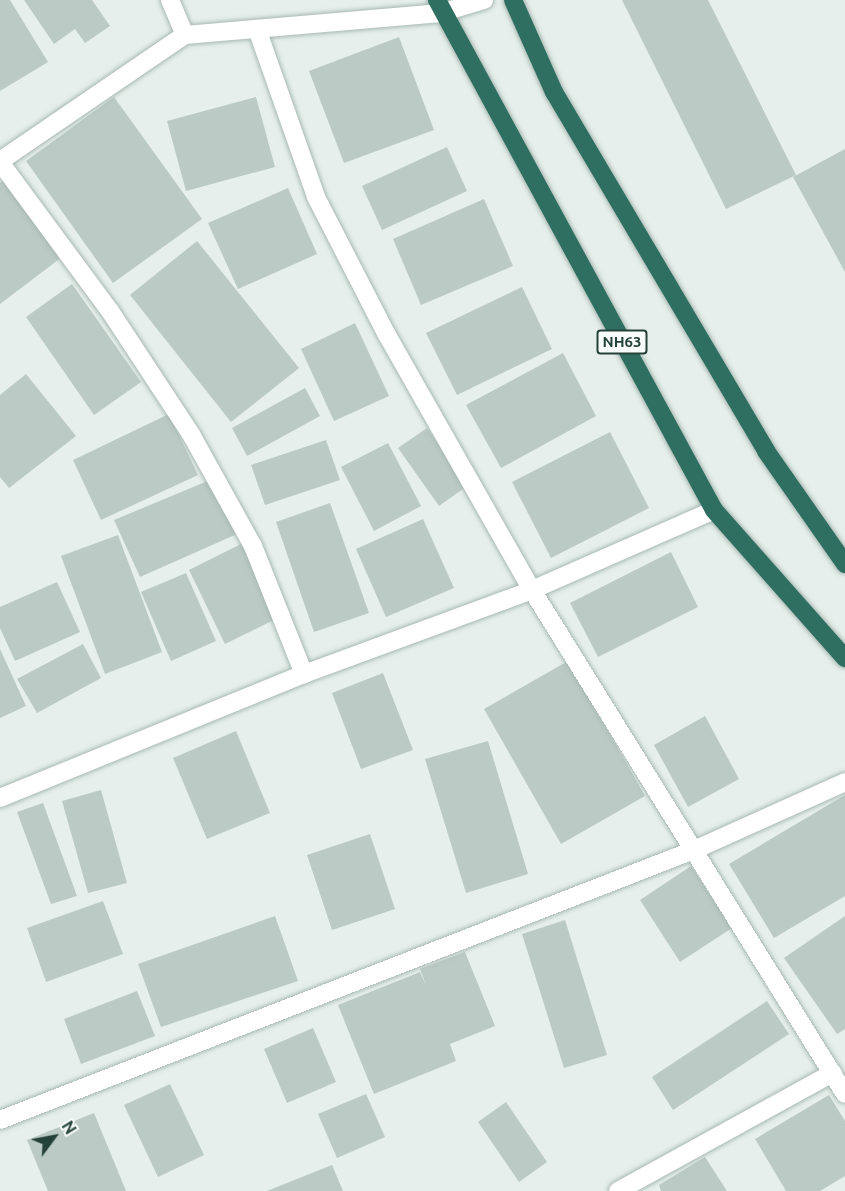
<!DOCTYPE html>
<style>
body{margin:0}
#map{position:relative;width:845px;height:1191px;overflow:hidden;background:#e6efeb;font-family:Ubuntu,sans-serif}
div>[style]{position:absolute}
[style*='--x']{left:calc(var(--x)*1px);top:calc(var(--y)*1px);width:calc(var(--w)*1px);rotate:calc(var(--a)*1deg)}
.building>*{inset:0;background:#bbcac4}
.roads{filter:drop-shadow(0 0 2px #a8b8b2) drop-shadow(0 0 2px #a8b8b2)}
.minor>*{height:18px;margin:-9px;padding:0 9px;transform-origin:9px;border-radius:9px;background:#fff}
.highway>*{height:18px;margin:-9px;padding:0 9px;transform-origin:9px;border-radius:9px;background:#2f6f62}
span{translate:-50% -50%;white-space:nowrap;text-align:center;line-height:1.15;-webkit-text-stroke:5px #f7fbf9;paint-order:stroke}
.shield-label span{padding:2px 4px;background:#f7fbf9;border:2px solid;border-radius:4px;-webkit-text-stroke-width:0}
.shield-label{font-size:15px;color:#24423a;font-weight:700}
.north{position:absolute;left:24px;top:1107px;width:60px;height:60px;-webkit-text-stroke:4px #f7fbf9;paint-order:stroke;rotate:58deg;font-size:16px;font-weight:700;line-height:24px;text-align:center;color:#24423a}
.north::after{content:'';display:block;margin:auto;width:21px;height:27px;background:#24423a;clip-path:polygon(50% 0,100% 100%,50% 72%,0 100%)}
</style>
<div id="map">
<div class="building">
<i style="clip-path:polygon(0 0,10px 0,48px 62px,0 91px)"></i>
<i style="clip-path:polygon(24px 0,92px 0,110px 26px,85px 43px,75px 29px,54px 44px)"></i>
<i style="clip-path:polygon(622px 0,708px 0,796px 175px,726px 209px)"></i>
<i style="clip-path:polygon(399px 37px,434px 130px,344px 163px,309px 71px)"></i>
<i style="clip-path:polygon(114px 97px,202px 219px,113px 283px,26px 161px)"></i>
<i style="clip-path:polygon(256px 97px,275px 167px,186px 191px,167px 121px)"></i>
<i style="clip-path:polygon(447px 147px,467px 191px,382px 230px,362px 186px)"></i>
<i style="clip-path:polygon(845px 149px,845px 272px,793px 177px)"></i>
<i style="clip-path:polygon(4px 180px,62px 257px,0 304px,0 183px)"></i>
<i style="clip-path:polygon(288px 188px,317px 254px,238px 289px,208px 223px)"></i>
<i style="clip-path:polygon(484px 199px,513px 266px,421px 305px,393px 239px)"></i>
<i style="clip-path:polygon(197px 241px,299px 368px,231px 422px,130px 295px)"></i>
<i style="clip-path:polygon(72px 284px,141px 382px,94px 415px,26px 317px)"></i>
<i style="clip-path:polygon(522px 287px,552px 349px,457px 395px,426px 333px)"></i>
<i style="clip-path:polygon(355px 323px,389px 396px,334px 421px,301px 349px)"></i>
<i style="clip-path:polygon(563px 353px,596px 416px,501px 468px,466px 405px)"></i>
<i style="clip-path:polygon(26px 374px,76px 436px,9px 488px,0 477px,0 395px)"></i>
<i style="clip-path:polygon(305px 388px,320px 416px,247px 456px,232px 428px)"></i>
<i style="clip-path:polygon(169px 414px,198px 475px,101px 520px,73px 460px)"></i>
<i style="clip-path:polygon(427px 428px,467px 486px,439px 506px,398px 448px)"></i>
<i style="clip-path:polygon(610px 432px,649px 508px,551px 558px,512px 482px)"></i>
<i style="clip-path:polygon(326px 440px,340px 480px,265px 505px,251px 465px)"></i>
<i style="clip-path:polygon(388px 443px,421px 506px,374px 531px,341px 467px)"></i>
<i style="clip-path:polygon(210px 480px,237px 534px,140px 577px,114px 520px)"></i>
<i style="clip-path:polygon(330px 503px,369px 613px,314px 632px,276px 522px)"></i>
<i style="clip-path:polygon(423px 519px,454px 588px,386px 617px,356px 549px)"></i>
<i style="clip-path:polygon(118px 535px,162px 652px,105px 674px,61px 556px)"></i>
<i style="clip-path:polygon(241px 544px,278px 618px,225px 644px,189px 570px)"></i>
<i style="clip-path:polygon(671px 552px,698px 607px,598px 657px,570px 603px)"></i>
<i style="clip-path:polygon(186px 573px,216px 641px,171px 661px,141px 592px)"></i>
<i style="clip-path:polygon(57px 582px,80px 632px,15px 661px,0 628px,0 607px)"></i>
<i style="clip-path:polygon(83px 644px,101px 678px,37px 713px,17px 679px)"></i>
<i style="clip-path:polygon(0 649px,26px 706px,0 718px)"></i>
<i style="clip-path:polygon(568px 661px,645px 796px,561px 844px,484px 709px)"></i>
<i style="clip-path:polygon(383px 673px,413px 750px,361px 769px,332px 693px)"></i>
<i style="clip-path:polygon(705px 716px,739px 779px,688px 807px,654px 745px)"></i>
<i style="clip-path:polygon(236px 731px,270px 813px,207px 839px,173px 758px)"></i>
<i style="clip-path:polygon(488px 741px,528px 874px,466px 893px,425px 759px)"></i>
<i style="clip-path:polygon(101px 790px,127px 883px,88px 893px,62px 801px)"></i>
<i style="clip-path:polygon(845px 795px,845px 896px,774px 938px,729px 864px)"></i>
<i style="clip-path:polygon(43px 803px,77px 896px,51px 904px,17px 812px)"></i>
<i style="clip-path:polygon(370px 834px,395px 909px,332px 930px,307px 855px)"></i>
<i style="clip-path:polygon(691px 866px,732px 928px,680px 962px,640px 900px)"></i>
<i style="clip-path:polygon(103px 901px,123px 954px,46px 982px,27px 928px)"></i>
<i style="clip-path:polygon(275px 916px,298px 981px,161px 1027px,138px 964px)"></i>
<i style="clip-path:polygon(845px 916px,845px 1029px,837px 1034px,784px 958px)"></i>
<i style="clip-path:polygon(565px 920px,607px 1055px,564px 1068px,522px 934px)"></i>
<i style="clip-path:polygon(465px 952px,495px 1026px,450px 1044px,456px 1061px,374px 1094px,338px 1005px,420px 972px,426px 985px,420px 969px)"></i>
<i style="clip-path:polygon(137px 991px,155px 1036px,81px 1064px,64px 1019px)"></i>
<i style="clip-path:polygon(767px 1001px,789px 1034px,673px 1110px,652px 1077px)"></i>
<i style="clip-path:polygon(313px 1028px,336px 1082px,287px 1103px,264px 1049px)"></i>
<i style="clip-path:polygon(170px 1084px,204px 1155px,158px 1177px,124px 1105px)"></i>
<i style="clip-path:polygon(366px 1094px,385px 1137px,337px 1158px,318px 1114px)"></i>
<i style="clip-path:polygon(829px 1095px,845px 1121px,845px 1176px,820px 1191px,786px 1191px,755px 1139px)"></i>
<i style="clip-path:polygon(506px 1102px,547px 1162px,519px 1182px,478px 1122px)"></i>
<i style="clip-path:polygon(94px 1113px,126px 1191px,48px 1191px,27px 1140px)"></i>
<i style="clip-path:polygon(705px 1157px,727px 1191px,661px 1191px,659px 1185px)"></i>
<i style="clip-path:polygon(332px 1165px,343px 1191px,267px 1191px)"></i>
</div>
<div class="roads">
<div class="minor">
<i style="--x:170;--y:0;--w:38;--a:67"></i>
<i style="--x:257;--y:29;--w:178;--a:70.6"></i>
<i style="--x:316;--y:197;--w:155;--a:62.8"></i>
<i style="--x:387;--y:335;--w:293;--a:60.4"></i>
<i style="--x:532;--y:590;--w:593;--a:58.16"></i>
<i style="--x:0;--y:161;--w:224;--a:-34.3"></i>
<i style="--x:185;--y:35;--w:257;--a:-4.9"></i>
<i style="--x:441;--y:13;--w:45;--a:-16.8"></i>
<i style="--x:0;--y:162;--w:185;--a:53.6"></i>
<i style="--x:110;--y:311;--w:149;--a:56.7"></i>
<i style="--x:192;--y:436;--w:126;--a:61"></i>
<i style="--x:253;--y:546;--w:138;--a:68.3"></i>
<i style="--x:0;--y:798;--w:328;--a:-22.2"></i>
<i style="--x:304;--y:674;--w:243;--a:-20.2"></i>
<i style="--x:532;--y:590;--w:199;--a:-23.7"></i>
<i style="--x:0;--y:1120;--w:745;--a:-21.26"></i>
<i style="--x:694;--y:850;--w:166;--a:-24.2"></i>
<i style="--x:618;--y:1191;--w:245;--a:-28.8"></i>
</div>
<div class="highway">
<i style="--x:437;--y:0;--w:580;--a:61.49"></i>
<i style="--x:714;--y:510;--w:198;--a:48.5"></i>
<i style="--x:513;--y:0;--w:101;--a:66"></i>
<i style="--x:554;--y:92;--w:417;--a:59.4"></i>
<i style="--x:766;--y:451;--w:138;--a:55"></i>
</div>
</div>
<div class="shield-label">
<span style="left:622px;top:342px">NH63</span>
</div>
<div class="north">N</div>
</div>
